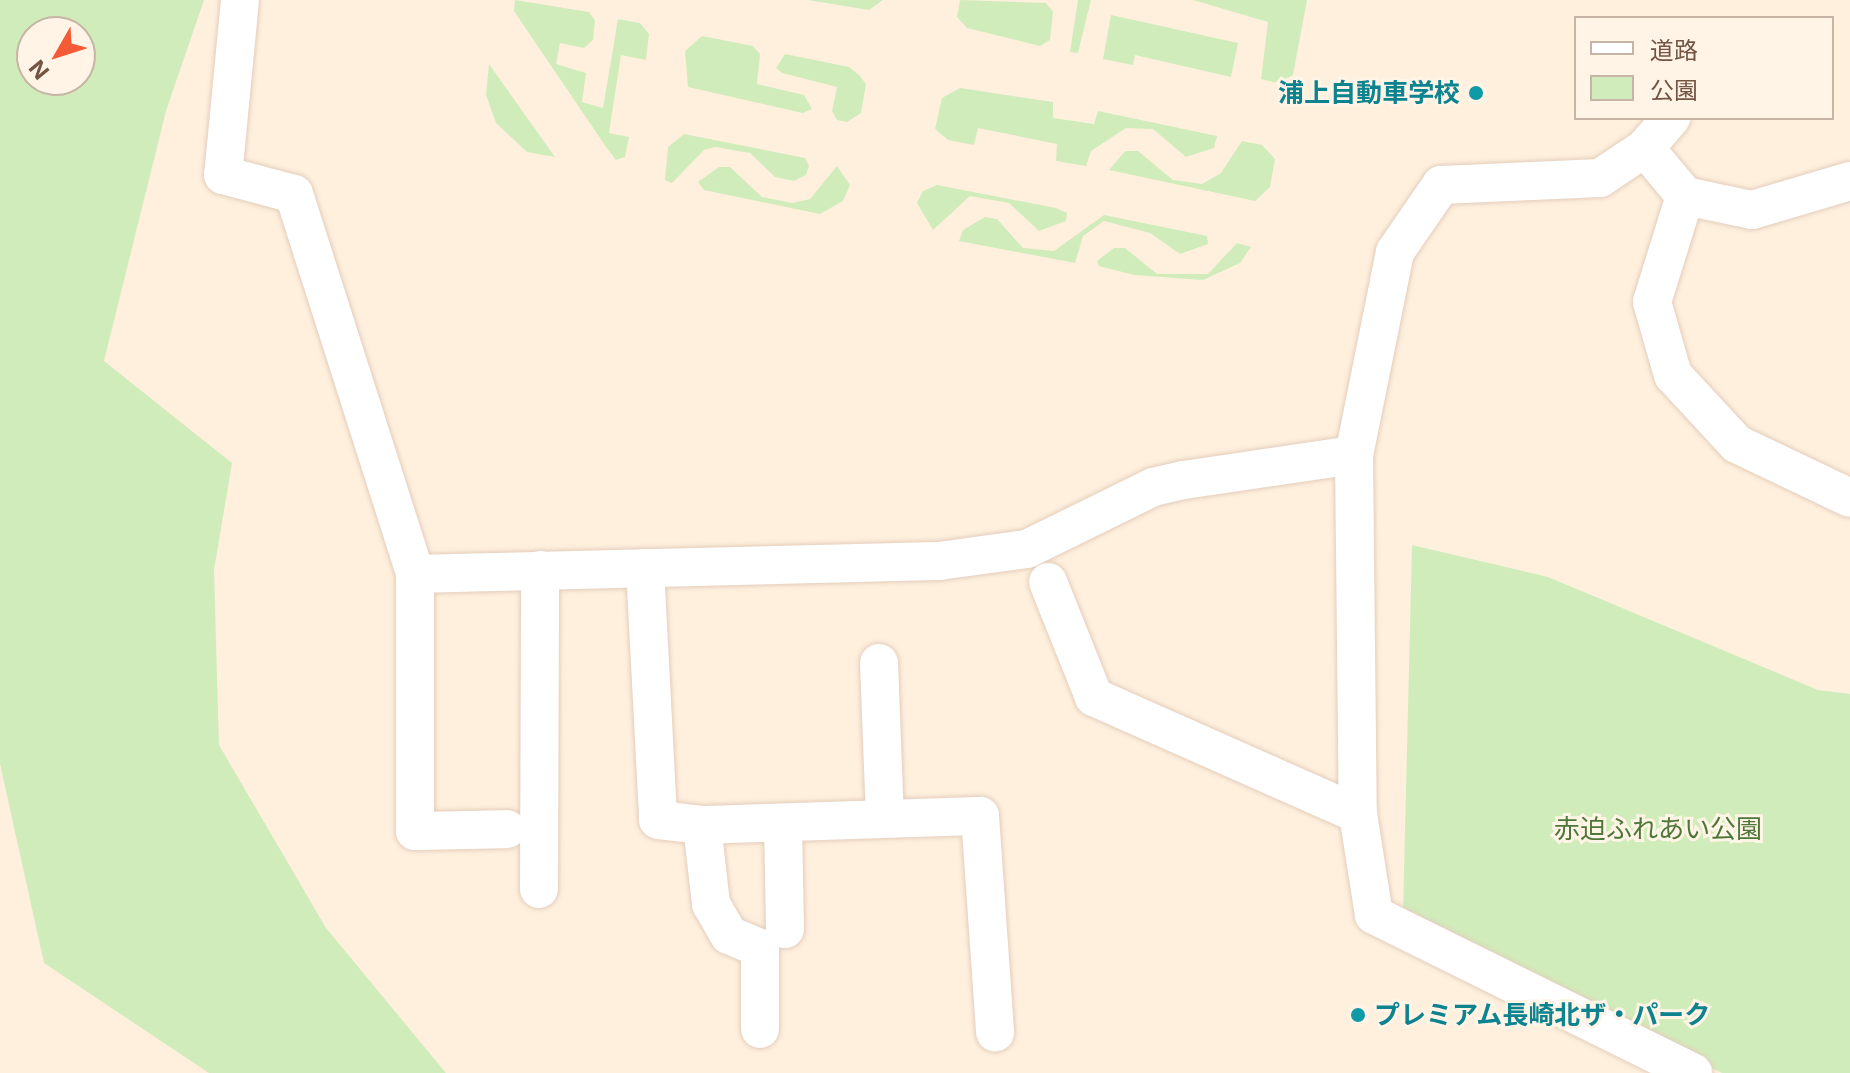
<!DOCTYPE html>
<meta charset="utf-8">
<style>
body{margin:0}
#map{position:relative;width:1850px;height:1073px;overflow:hidden;background:#fef0dd;font-family:Inter,"Noto Sans JP",sans-serif}
div>[style]{position:absolute}
[style*='--x']{left:calc(var(--x)*1px);top:calc(var(--y)*1px);width:calc(var(--w)*1px);rotate:calc(var(--a)*1deg)}
.green>*{inset:0;background:#d1ecbb}
.roads{filter:drop-shadow(0 0 2px #e4cdbc) drop-shadow(0 0 2px #e4cdbc)}
.minor>*{height:38px;margin:-19px;padding:0 19px;transform-origin:19px;border-radius:19px;background:#fff}
.dots>*{width:22px;height:22px;translate:-50% -50%;box-sizing:border-box;border:4px solid #fff4e5;border-radius:50%}
span{translate:-50% -50%;white-space:nowrap;text-align:center;line-height:1.15;-webkit-text-stroke:6px #fff4e5;paint-order:stroke}
.culture-label{font-size:26px;color:#0d838f;font-weight:700}
.right{translate:-100% -50%;text-align:right}
.left{translate:0 -50%;text-align:left}
.park-label{font-size:26px;color:#4d7739}
.legend{position:absolute;left:1574px;top:16px;width:260px;height:104px;box-sizing:border-box;background:#fff4e5;border:2px solid #c8b4a5;margin:0;padding:10px 14px;list-style:none;font-size:24px;color:#755444}
.legend li{display:flex;align-items:center;gap:16px;height:40px}
.legend b{width:40px;border:2px solid #c8b4a5}
.north{position:absolute;left:16px;top:16px;width:80px;height:80px;box-sizing:border-box;background:#fff4e5;border:2px solid #c8b4a5;border-radius:50%;rotate:231deg;font-size:22px;font-weight:700;line-height:32px;text-align:center;color:#755444}
.north::after{content:'';display:block;margin:auto;width:28px;height:36px;background:#f45a36;clip-path:polygon(50% 0,100% 100%,50% 72%,0 100%)}
</style>
<div id="map">
<div class="green">
<i style="clip-path:polygon(evenodd,0 0,204px 0,166px 111px,104px 361px,232px 463px,214px 570px,219px 745px,326px 928px,446px 1073px,209px 1073px,44px 963px,0 764px,0 0,32px 32px,80px 32px,80px 80px,32px 80px,32px 32px)"></i>
<i style="clip-path:polygon(515px 0,589px 12px,595px 20px,593px 40px,584px 48px,560px 43px,556px 64px,586px 73px,582px 102px,603px 108px,618px 19px,640px 23px,649px 34px,646px 60px,621px 55px,609px 133px,629px 137px,625px 157px,616px 160px,606px 147px,514px 11px)"></i>
<i style="clip-path:polygon(808px 0,883px 0,869px 10px)"></i>
<i style="clip-path:polygon(960px 0,1046px 3px,1053px 12px,1050px 40px,1040px 46px,967px 28px,957px 17px)"></i>
<i style="clip-path:polygon(1078px 0,1091px 0,1078px 53px,1070px 52px)"></i>
<i style="clip-path:polygon(1193px 0,1307px 0,1293px 75px,1277px 83px,1261px 79px,1268px 22px)"></i>
<i style="clip-path:polygon(1111px 15px,1238px 43px,1231px 77px,1135px 55px,1133px 65px,1103px 59px)"></i>
<i style="clip-path:polygon(702px 36px,753px 46px,760px 54px,757px 84px,804px 95px,812px 109px,803px 113px,688px 87px,685px 51px)"></i>
<i style="clip-path:polygon(785px 54px,849px 67px,859px 75px,866px 84px,861px 113px,847px 122px,837px 120px,832px 111px,837px 87px,782px 73px,776px 68px)"></i>
<i style="clip-path:polygon(489px 64px,555px 157px,527px 152px,496px 123px,486px 95px)"></i>
<i style="clip-path:polygon(960px 88px,1053px 102px,1053px 118px,1094px 124px,1098px 111px,1217px 136px,1214px 148px,1186px 157px,1153px 129px,1126px 128px,1091px 151px,1086px 166px,1056px 161px,1057px 144px,978px 128px,974px 145px,948px 140px,935px 129px,942px 98px)"></i>
<i style="clip-path:polygon(684px 134px,805px 158px,809px 166px,806px 175px,794px 181px,775px 177px,750px 153px,715px 147px,704px 150px,672px 183px,665px 180px,668px 147px)"></i>
<i style="clip-path:polygon(1242px 141px,1262px 145px,1275px 159px,1270px 187px,1255px 201px,1109px 170px,1125px 151px,1138px 151px,1173px 180px,1202px 184px,1221px 173px)"></i>
<i style="clip-path:polygon(837px 166px,850px 185px,843px 201px,820px 214px,704px 190px,698px 182px,719px 167px,730px 167px,762px 197px,792px 203px,810px 199px)"></i>
<i style="clip-path:polygon(937px 185px,1056px 208px,1067px 213px,1066px 221px,1039px 231px,1009px 203px,970px 196px,933px 230px,917px 203px,923px 191px)"></i>
<i style="clip-path:polygon(1104px 215px,1207px 236px,1208px 244px,1180px 254px,1150px 233px,1104px 221px,1083px 236px,1075px 263px,959px 241px,963px 230px,985px 217px,997px 219px,1023px 248px,1054px 251px)"></i>
<i style="clip-path:polygon(1237px 243px,1251px 247px,1240px 263px,1203px 280px,1134px 275px,1099px 266px,1097px 261px,1114px 248px,1125px 248px,1157px 274px,1208px 274px)"></i>
<i style="clip-path:polygon(1412px 545px,1548px 577px,1818px 690px,1850px 694px,1850px 1073px,1722px 1073px,1403px 912px)"></i>
</div>
<div class="roads">
<div class="minor">
<i style="--x:240;--y:0;--w:176;--a:95.5"></i>
<i style="--x:223;--y:175;--w:73;--a:15"></i>
<i style="--x:294;--y:194;--w:399;--a:72.3"></i>
<i style="--x:415;--y:574;--w:524;--a:-1.42"></i>
<i style="--x:939;--y:561;--w:89;--a:-7.8"></i>
<i style="--x:1027;--y:549;--w:140;--a:-26.2"></i>
<i style="--x:1153;--y:487;--w:32;--a:-13"></i>
<i style="--x:1184;--y:480;--w:172;--a:-8.4"></i>
<i style="--x:1645;--y:148;--w:40;--a:-49"></i>
<i style="--x:1850;--y:181;--w:102;--a:163.5"></i>
<i style="--x:1752;--y:210;--w:68;--a:-168.2"></i>
<i style="--x:1685;--y:196;--w:111;--a:107.3"></i>
<i style="--x:1652;--y:302;--w:76;--a:74"></i>
<i style="--x:1673;--y:375;--w:94;--a:47.2"></i>
<i style="--x:1737;--y:444;--w:125;--a:25.5"></i>
<i style="--x:1685;--y:196;--w:62;--a:-129.8"></i>
<i style="--x:1645;--y:148;--w:54;--a:146.3"></i>
<i style="--x:1600;--y:178;--w:159;--a:177.5"></i>
<i style="--x:1441;--y:185;--w:81;--a:124.5"></i>
<i style="--x:1395;--y:252;--w:207;--a:101.4"></i>
<i style="--x:1354;--y:455;--w:359;--a:89.4"></i>
<i style="--x:1358;--y:814;--w:102;--a:81"></i>
<i style="--x:1374;--y:915;--w:356;--a:26.3"></i>
<i style="--x:645;--y:568;--w:252;--a:87"></i>
<i style="--x:658;--y:820;--w:44;--a:6.5"></i>
<i style="--x:702;--y:825;--w:80;--a:83.5"></i>
<i style="--x:711;--y:904;--w:36;--a:60"></i>
<i style="--x:729;--y:935;--w:34;--a:23"></i>
<i style="--x:760;--y:948;--w:81;--a:90"></i>
<i style="--x:415;--y:574;--w:257;--a:90"></i>
<i style="--x:415;--y:831;--w:92;--a:-1.2"></i>
<i style="--x:1048;--y:582;--w:124;--a:68.2"></i>
<i style="--x:1094;--y:697;--w:289;--a:23.9"></i>
<i style="--x:879;--y:663;--w:155;--a:87.8"></i>
<i style="--x:783;--y:824;--w:105;--a:88.9"></i>
<i style="--x:702;--y:825;--w:278;--a:-1.9"></i>
<i style="--x:980;--y:816;--w:217;--a:86"></i>
<i style="--x:539;--y:889;--w:319;--a:-89.8"></i>
</div>
</div>
<div class="dots">
<i style="left:1476px;top:93px;background:#0f9aa8"></i>
<i style="left:1358px;top:1015px;background:#0f9aa8"></i>
</div>
<div class="culture-label">
<span class="right" style="left:1460px;top:93px">浦上自動車学校</span>
<span class="left" style="left:1374px;top:1015px">プレミアム長崎北ザ・パーク</span>
</div>
<div class="park-label">
<span style="left:1658px;top:829px">赤迫ふれあい公園</span>
</div>
<ul class="legend">
<li><b style="height:10px;background:#fff"></b>道路</li>
<li><b style="height:22px;background:#d1ecbb"></b>公園</li>
</ul>
<div class="north">N</div>
</div>
